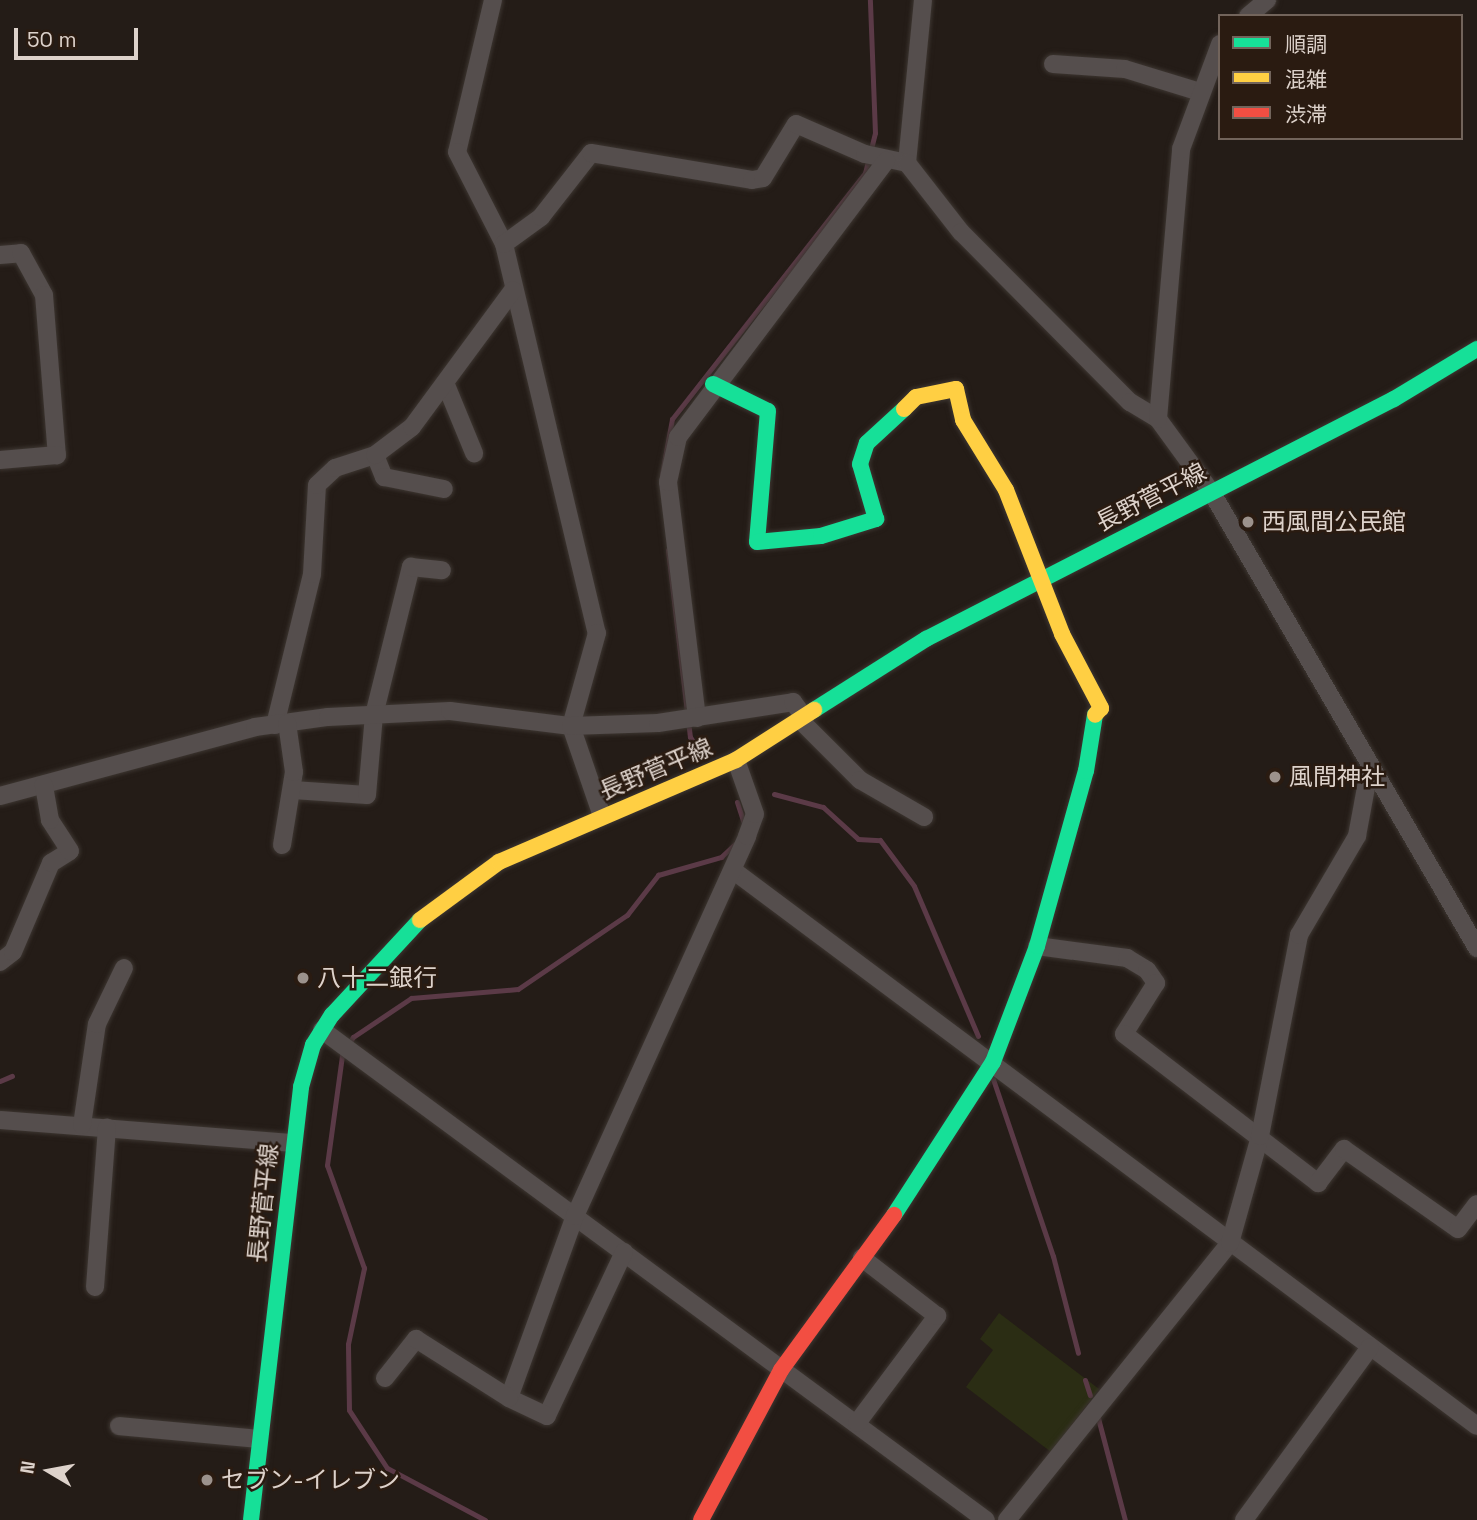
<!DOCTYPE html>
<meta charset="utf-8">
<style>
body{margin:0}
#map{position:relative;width:1477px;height:1520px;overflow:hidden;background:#241c17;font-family:"Space Grotesk","Noto Sans JP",sans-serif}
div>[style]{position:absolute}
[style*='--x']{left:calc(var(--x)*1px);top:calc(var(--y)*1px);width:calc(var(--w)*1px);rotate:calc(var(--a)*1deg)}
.green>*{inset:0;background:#2b2d14}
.stream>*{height:5px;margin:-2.5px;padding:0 2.5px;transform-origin:2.5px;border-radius:2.5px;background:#5b3a47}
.roads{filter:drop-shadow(0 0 2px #3d3631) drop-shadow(0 0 2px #3d3631)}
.street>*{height:18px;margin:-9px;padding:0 9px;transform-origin:9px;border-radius:9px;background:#554e4d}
.fast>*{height:16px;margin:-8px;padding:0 8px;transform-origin:8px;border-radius:8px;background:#16e098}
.slow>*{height:16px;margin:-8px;padding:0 8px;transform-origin:8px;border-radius:8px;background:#ffcf43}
.jam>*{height:16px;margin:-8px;padding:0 8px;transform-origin:8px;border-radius:8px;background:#f24e42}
.dots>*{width:19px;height:19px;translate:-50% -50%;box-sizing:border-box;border:4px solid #2a1b11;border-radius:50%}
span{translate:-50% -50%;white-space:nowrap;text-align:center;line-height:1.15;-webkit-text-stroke:5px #2a1b11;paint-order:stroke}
.street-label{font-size:24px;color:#ddd2cb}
.poi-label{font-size:24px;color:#ddd2cb}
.left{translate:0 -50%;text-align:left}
.legend{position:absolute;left:1218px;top:14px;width:245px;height:126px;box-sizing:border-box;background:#2a1b11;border:2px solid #72645b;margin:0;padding:9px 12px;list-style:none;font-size:21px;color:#ddd2cb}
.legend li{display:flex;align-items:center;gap:14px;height:35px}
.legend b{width:35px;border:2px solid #72645b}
.north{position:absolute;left:14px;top:1436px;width:70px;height:70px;-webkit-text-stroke:5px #2a1b11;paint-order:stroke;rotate:280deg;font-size:19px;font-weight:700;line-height:28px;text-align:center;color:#ddd2cb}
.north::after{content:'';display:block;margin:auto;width:24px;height:32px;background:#ddd2cb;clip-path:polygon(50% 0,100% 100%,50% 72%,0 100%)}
.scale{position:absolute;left:14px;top:28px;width:124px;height:32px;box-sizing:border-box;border:4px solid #ddd2cb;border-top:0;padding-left:9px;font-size:21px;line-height:24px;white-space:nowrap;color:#ddd2cb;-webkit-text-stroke:5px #2a1b11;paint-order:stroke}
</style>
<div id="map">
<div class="green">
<i style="clip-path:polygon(999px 1313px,1099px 1389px,1051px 1452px,966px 1387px,993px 1350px,980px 1339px)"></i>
</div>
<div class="stream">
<i style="--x:662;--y:474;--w:56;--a:-79.7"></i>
<i style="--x:672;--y:419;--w:313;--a:-51.9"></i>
<i style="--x:865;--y:173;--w:41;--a:-76"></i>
<i style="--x:875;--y:133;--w:133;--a:-92.2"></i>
<i style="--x:668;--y:550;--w:188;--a:83.3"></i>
<i style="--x:690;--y:737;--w:25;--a:56"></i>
<i style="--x:774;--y:794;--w:51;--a:14.9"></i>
<i style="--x:823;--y:807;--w:47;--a:42.4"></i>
<i style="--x:858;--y:839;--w:22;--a:3"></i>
<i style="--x:880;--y:840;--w:57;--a:53.5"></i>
<i style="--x:914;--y:886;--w:163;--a:66.9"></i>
<i style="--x:737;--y:802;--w:22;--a:72"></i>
<i style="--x:993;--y:1079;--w:187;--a:71.3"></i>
<i style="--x:1053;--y:1256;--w:100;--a:75.5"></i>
<i style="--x:0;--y:1081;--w:13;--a:-23"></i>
<i style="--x:1085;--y:1380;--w:16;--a:72"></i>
<i style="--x:1098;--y:1418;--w:106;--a:75.2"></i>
<i style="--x:485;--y:1520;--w:111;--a:-152"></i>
<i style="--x:387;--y:1468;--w:69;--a:-123.2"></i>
<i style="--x:349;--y:1410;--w:66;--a:-90.9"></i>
<i style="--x:348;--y:1344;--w:78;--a:-78.1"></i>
<i style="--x:364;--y:1268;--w:109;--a:-109.8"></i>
<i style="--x:327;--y:1165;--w:111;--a:-82.2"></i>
<i style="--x:342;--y:1055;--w:21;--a:-59"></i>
<i style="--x:353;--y:1037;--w:70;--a:-33.9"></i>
<i style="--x:411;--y:998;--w:107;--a:-4.8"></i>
<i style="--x:518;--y:989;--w:132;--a:-34.2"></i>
<i style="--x:627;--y:915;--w:51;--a:-52.2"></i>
<i style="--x:658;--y:875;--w:66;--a:-15.9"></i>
<i style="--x:721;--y:857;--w:19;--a:-43"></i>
</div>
<div class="roads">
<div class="street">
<i style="--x:493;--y:0;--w:156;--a:103.3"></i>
<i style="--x:457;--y:152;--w:103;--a:62.9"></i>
<i style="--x:504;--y:244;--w:400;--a:76.6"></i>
<i style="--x:597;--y:633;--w:97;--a:105.6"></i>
<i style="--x:571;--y:726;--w:95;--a:71"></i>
<i style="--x:1248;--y:16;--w:25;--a:-40"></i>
<i style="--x:1053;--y:64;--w:72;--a:4"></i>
<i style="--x:1125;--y:69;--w:78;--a:17"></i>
<i style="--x:907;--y:163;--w:164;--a:-84.4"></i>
<i style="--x:504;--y:244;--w:46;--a:-36.1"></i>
<i style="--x:541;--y:217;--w:81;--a:-52"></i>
<i style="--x:591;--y:153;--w:163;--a:9.5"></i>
<i style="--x:752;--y:180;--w:11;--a:-10"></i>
<i style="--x:763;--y:178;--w:63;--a:-58.6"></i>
<i style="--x:796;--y:124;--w:75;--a:23.5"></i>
<i style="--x:865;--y:154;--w:43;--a:12.1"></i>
<i style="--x:907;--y:163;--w:88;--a:52"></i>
<i style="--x:961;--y:232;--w:240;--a:45.2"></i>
<i style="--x:1130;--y:402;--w:33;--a:31"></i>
<i style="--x:1158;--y:419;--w:92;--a:53.9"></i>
<i style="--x:1212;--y:493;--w:527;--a:59.78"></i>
<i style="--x:0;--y:255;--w:21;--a:-5"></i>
<i style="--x:21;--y:253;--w:48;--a:61.3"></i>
<i style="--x:44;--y:295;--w:161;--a:85.4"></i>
<i style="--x:57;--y:455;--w:57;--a:175"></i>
<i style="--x:446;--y:385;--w:74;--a:67.6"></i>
<i style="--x:1158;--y:419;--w:271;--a:-85.1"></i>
<i style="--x:1181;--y:149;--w:112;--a:-69.6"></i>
<i style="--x:375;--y:455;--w:24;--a:68"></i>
<i style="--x:384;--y:477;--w:61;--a:11.3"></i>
<i style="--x:697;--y:718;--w:238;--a:-97"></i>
<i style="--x:668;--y:482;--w:46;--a:-77.5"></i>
<i style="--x:678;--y:437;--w:346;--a:-53"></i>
<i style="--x:800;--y:720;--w:85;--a:45"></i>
<i style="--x:860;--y:780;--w:74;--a:30"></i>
<i style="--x:275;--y:725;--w:155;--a:-76.2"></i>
<i style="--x:312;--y:574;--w:89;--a:-86.8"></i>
<i style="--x:317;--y:485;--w:25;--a:-43"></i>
<i style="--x:335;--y:468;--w:42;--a:-18"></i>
<i style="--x:375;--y:455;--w:46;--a:-37.1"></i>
<i style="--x:412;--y:427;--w:170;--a:-53.6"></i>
<i style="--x:293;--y:790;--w:74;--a:3.9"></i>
<i style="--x:367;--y:795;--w:80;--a:-85"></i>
<i style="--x:374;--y:715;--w:153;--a:-76"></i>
<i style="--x:411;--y:567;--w:31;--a:6"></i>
<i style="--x:0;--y:796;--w:264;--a:-15.1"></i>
<i style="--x:255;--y:727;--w:74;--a:-7.8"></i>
<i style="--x:328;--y:717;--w:122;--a:-2.8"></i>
<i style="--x:450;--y:711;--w:122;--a:7.1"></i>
<i style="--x:571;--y:726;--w:87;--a:-2"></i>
<i style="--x:658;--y:723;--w:137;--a:-8.8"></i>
<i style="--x:793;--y:702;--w:20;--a:53"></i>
<i style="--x:282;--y:845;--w:74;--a:-80.7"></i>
<i style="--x:294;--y:772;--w:49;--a:-98.1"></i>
<i style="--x:734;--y:871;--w:927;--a:36.76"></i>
<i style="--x:1037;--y:946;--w:91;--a:7.6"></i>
<i style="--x:1127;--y:958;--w:23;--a:31"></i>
<i style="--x:1147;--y:970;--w:16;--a:55"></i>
<i style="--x:1156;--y:983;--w:60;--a:122.1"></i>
<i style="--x:1124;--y:1034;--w:245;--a:37.5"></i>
<i style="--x:1318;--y:1183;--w:43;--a:-52.6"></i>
<i style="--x:1344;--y:1149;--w:139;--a:35.1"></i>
<i style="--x:1458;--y:1229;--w:31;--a:-53"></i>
<i style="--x:0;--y:962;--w:16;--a:-38"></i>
<i style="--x:13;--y:952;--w:97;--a:-66.9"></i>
<i style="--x:51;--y:863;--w:22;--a:-32"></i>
<i style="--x:70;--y:851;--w:37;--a:-123"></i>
<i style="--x:50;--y:820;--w:36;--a:-100"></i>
<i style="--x:322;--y:1030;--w:825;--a:36.43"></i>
<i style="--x:0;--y:1120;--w:292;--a:4.5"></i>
<i style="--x:82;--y:1125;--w:102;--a:-81.6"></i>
<i style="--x:97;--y:1024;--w:62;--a:-64.3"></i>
<i style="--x:624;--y:1252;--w:181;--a:115.2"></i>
<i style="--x:547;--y:1416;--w:42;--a:-154.7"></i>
<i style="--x:509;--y:1398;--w:194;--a:-70.1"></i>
<i style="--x:575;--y:1216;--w:417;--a:-65.6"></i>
<i style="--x:747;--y:836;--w:23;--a:-70"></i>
<i style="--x:755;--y:814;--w:57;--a:-109.4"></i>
<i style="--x:95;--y:1287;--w:160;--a:-85.7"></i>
<i style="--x:385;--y:1378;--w:50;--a:-51.5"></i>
<i style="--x:416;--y:1339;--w:110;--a:32.4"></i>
<i style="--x:857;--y:1423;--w:134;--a:-53.2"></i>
<i style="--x:937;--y:1316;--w:95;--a:-142.3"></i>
<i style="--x:119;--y:1426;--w:140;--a:5.3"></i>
<i style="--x:1007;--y:1520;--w:356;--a:-51.2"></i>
<i style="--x:1230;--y:1243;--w:111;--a:-74.3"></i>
<i style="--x:1260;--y:1136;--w:205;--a:-79"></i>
<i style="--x:1299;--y:935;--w:115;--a:-59.6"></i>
<i style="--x:1357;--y:836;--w:71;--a:-79.5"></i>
<i style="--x:1244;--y:1520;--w:214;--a:-53.9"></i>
</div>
<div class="fast">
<i style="--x:713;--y:384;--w:61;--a:26.1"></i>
<i style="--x:768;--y:411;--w:131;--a:94.8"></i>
<i style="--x:757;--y:542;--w:64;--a:-5.4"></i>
<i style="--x:821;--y:536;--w:58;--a:-17.2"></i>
<i style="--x:876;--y:519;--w:57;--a:-106.2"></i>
<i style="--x:860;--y:464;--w:22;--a:-72"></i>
<i style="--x:867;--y:443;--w:50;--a:-42.6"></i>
<i style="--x:814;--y:710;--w:133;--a:-32.4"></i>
<i style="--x:926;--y:639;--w:526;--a:-27.15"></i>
<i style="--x:1394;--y:399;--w:97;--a:-31.1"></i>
<i style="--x:894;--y:1215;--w:182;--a:-57.1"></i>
<i style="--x:993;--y:1062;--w:124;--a:-69.2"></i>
<i style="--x:1037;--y:946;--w:182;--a:-74.4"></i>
<i style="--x:1086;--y:771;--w:57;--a:-80.9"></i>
<i style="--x:251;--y:1520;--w:436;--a:-83.4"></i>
<i style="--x:301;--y:1087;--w:44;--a:-74.1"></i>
<i style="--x:313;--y:1045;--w:36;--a:-58"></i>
<i style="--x:332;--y:1015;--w:129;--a:-47.2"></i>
</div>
<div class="slow">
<i style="--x:904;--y:409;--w:17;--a:-45"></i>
<i style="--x:916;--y:397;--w:41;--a:-11.3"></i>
<i style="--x:956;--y:389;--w:32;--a:77"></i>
<i style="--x:963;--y:420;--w:82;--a:58.4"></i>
<i style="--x:1006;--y:490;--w:155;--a:68.7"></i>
<i style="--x:1062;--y:634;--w:84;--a:62.2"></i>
<i style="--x:1101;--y:708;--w:9;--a:131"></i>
<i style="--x:420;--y:920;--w:98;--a:-36.3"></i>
<i style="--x:499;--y:862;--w:258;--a:-23.3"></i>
<i style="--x:736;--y:760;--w:93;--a:-32.7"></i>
</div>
<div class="jam">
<i style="--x:701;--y:1520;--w:170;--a:-61.9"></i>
<i style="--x:781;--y:1370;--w:192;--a:-53.9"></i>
</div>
</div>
<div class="dots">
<i style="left:1248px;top:522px;background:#9c928c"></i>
<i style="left:1275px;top:777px;background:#9c928c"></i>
<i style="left:303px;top:978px;background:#9c928c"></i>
<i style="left:207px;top:1480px;background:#9c928c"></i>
</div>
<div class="street-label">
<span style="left:1151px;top:497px;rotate:-27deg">長野菅平線</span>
<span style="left:656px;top:769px;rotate:-23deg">長野菅平線</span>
<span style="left:263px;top:1203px;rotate:-84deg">長野菅平線</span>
</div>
<div class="poi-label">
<span class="left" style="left:1262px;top:522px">西風間公民館</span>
<span class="left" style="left:1289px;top:777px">風間神社</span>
<span class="left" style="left:317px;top:978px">八十二銀行</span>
<span class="left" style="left:221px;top:1480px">セブン-イレブン</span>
</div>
<ul class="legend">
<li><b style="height:9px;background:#16e098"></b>順調</li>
<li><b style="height:9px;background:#ffcf43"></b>混雑</li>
<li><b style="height:9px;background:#f24e42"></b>渋滞</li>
</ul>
<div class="north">N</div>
<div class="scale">50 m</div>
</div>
